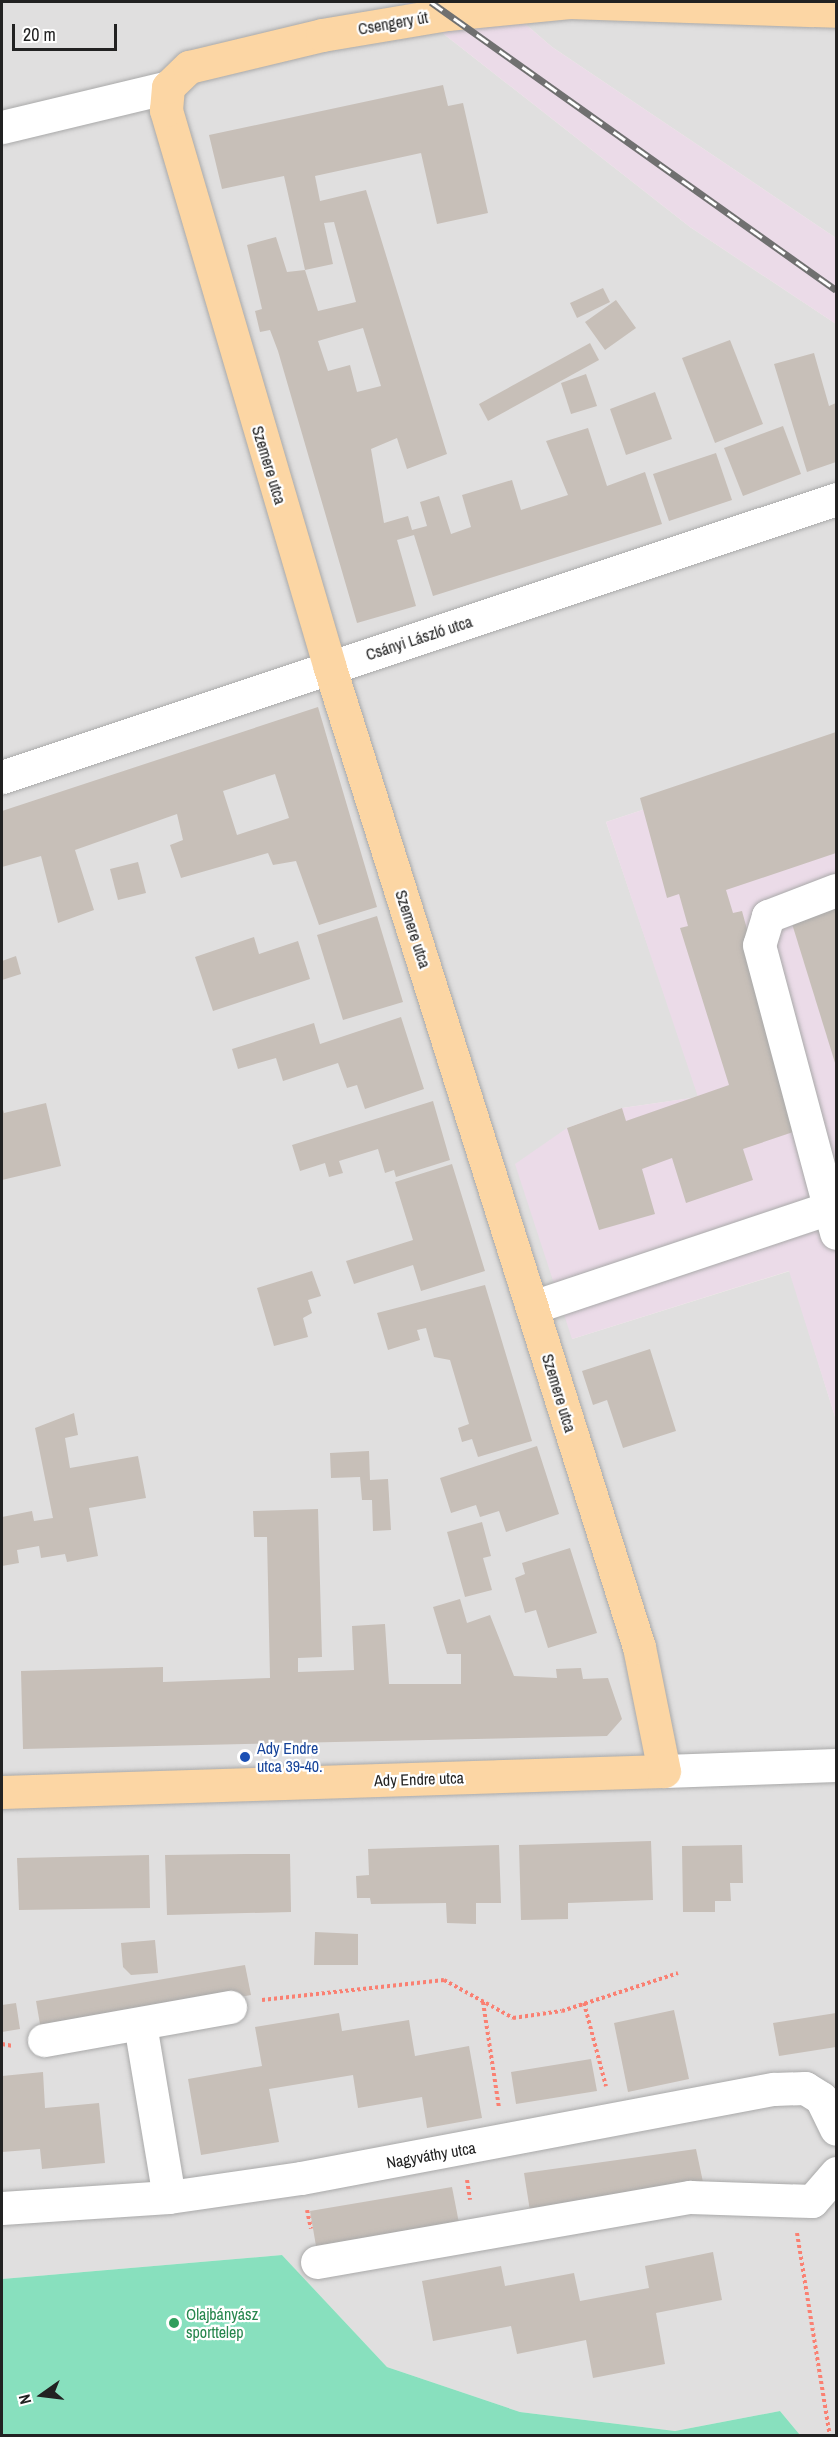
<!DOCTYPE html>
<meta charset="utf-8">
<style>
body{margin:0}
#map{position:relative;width:838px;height:2437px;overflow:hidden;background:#f2efe9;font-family:"Archivo Narrow",sans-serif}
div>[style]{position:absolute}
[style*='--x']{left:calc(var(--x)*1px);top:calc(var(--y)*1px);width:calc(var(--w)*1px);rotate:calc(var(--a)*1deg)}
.residential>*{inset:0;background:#e0dfdf}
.industrial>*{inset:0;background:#ebdbe8}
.pitch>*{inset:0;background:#88e0be}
.building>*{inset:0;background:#c7bfb8}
.path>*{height:4px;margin-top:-2px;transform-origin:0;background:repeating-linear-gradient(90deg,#fa8072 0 3px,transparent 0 6px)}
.roads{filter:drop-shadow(0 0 2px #a9a9a9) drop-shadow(0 0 2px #a9a9a9)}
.minor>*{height:33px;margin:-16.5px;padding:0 16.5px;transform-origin:16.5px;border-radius:16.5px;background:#fff}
.major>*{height:33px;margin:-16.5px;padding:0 16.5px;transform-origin:16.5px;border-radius:16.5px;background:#fcd6a4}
.rail>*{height:7px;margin-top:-3.5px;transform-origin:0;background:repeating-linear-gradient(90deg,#fff 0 14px,#707070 0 28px);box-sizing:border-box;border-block:2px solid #707070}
.dots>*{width:16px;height:16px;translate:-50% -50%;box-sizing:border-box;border:3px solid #fff;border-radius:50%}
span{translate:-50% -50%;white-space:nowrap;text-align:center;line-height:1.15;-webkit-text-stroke:4.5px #fff;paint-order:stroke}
.street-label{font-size:16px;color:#222}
.transit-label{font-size:16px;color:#164399}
.left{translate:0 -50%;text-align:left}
.leisure-label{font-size:16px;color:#27864d}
.frame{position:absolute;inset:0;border:3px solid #222;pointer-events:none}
.north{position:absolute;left:12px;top:2365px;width:60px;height:60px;-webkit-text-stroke:4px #fff;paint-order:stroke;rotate:256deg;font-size:16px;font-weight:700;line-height:24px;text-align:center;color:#222}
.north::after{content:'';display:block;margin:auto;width:21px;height:27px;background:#222;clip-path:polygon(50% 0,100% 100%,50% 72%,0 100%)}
.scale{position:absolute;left:12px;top:24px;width:105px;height:27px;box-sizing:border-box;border:3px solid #222;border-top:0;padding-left:8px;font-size:18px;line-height:21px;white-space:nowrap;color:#222;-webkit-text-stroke:4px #fff;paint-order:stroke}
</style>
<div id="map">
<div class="residential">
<i style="clip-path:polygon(2px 2px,403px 2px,690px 227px,836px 324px,836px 746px,606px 822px,699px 1097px,622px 1108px,567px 1128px,572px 1339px,790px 1271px,836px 1420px,836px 2435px,800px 2435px,780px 2411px,675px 2431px,520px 2412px,387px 2367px,282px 2255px,2px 2279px)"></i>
<i style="clip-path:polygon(500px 2px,836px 2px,836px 238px,552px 47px)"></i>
</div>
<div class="industrial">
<i style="clip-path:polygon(403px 2px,500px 2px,552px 47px,836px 238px,836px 324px,690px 227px)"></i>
<i style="clip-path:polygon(836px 746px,836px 1420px,789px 1271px,572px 1339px,515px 1164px,567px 1128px,622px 1108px,698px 1097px,606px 822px)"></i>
</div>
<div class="pitch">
<i style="clip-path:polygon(282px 2255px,387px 2367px,520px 2412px,675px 2431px,780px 2411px,800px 2435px,2px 2435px,2px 2279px)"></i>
</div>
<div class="building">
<i style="clip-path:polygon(evenodd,443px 85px,448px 106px,463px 103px,488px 213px,437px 224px,421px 153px,315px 176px,320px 201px,366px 190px,447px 454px,407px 469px,397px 438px,371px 449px,384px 523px,408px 516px,412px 530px,427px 526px,420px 502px,439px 496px,451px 534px,471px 527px,462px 495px,512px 480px,521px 510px,568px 495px,546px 441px,588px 428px,607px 486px,645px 472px,662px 524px,433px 596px,414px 535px,397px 540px,416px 606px,357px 623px,278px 351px,270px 330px,260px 332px,255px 311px,262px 309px,247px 245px,276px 237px,287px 272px,305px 270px,318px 311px,356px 302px,334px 222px,324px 223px,333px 264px,305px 270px,284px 176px,222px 189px,209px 135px,443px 85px,363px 328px,381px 386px,357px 392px,350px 365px,328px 371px,318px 341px,363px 328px)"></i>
<i style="clip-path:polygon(603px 288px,610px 302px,577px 318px,570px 303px)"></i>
<i style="clip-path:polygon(616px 300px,636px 328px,605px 350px,585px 322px)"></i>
<i style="clip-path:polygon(730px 340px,763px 424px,715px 443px,682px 358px)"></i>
<i style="clip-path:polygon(590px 343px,599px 360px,488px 421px,479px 404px)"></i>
<i style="clip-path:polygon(814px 353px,829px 406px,836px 403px,836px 462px,807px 472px,774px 364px)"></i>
<i style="clip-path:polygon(586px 374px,597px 406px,571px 414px,561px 383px)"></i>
<i style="clip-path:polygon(655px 392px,672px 439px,626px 455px,610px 409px)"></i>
<i style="clip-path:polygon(783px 426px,801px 474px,743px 496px,724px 448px)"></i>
<i style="clip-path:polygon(716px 453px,732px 500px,669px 521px,653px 474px)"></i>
<i style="clip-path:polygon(evenodd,318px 707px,377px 907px,319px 925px,296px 861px,273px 865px,268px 853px,181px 878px,170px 845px,183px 840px,177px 814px,75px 850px,94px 910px,58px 923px,41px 856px,2px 867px,2px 811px,318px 707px,275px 774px,289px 818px,237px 835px,223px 791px,275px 774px)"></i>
<i style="clip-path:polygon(836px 732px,836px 853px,726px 890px,733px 913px,742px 911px,802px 1129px,743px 1149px,753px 1180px,686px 1203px,672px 1158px,642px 1169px,655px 1214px,599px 1230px,567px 1128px,622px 1108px,626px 1121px,729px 1085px,680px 928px,688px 926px,679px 894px,667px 898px,640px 798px)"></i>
<i style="clip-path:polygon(138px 862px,146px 893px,118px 900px,110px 869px)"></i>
<i style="clip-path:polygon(836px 899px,836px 1066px,789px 914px)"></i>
<i style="clip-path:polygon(377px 916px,403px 1002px,343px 1020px,317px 935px)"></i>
<i style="clip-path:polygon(254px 937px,259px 954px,298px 941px,310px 979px,213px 1011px,195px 957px)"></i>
<i style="clip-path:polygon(16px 956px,21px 974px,2px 980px,2px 961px)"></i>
<i style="clip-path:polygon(401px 1017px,424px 1089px,365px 1109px,357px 1085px,347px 1088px,338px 1063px,283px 1081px,276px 1058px,238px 1069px,232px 1049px,314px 1023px,320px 1044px)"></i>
<i style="clip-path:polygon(433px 1101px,450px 1160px,396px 1177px,394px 1170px,385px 1173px,378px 1149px,339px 1161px,343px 1173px,329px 1177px,325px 1163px,300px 1171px,292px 1145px)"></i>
<i style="clip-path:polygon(46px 1103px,61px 1166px,2px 1180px,2px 1106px,4px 1113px)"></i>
<i style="clip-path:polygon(452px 1164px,485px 1271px,421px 1291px,413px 1265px,354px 1284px,346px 1261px,413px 1240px,395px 1182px)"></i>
<i style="clip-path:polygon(312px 1271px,321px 1296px,308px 1300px,312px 1313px,303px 1318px,308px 1337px,274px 1346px,257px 1288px)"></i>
<i style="clip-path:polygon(485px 1285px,532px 1441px,478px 1457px,472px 1439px,462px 1442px,458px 1428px,469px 1424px,450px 1360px,434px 1357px,426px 1328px,417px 1330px,420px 1340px,388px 1350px,377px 1313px)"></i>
<i style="clip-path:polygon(650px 1349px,676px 1431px,623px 1448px,607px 1400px,593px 1405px,582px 1371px)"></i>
<i style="clip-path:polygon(74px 1413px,78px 1435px,65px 1438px,70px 1468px,138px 1456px,146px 1498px,89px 1508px,98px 1556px,67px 1562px,65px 1554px,41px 1558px,39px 1546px,17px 1550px,19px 1563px,2px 1566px,2px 1517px,32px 1511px,34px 1521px,53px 1518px,35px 1428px)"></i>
<i style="clip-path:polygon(537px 1446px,559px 1514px,506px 1532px,499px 1511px,480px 1517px,476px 1505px,451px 1513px,440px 1478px)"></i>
<i style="clip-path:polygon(369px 1451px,370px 1480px,388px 1479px,391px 1530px,373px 1531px,372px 1500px,362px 1500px,360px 1477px,331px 1478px,330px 1453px)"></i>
<i style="clip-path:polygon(318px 1509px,322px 1657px,298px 1658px,298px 1672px,354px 1670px,352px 1626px,385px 1624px,389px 1684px,461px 1684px,461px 1654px,447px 1654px,433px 1607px,460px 1599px,467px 1623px,490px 1615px,514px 1676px,557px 1678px,556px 1669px,581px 1668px,583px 1679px,608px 1678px,622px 1719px,607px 1736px,23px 1749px,21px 1671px,163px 1667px,163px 1682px,270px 1678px,267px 1537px,254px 1537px,253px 1511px)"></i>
<i style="clip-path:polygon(482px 1522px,491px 1556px,483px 1558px,492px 1590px,465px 1597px,447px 1532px)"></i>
<i style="clip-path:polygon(570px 1548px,597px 1633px,548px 1648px,536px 1610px,525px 1613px,515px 1578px,525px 1574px,522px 1563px)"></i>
<i style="clip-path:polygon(651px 1841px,653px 1900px,568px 1903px,568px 1919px,521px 1920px,519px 1845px)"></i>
<i style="clip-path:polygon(499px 1845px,501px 1903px,476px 1903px,476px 1924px,447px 1923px,446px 1903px,371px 1904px,370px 1898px,357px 1898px,356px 1876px,369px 1875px,368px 1849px)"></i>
<i style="clip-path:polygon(742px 1845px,743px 1883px,730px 1883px,731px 1901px,715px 1901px,715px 1912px,683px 1912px,682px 1846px)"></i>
<i style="clip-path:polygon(246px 1854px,290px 1854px,291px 1912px,167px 1915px,165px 1855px)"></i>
<i style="clip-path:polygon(149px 1855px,150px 1908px,19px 1910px,17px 1858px)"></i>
<i style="clip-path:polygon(315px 1932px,358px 1934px,358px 1965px,314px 1965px)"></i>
<i style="clip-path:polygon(155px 1940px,158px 1973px,131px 1975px,123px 1967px,121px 1943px)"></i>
<i style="clip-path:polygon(245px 1965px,251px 1995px,41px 2030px,36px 2001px)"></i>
<i style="clip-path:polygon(16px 2003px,20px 2029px,2px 2032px,2px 2005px)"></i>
<i style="clip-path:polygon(674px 2010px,689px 2079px,628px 2092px,614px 2023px)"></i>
<i style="clip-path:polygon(339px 2013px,342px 2031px,409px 2020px,415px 2056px,469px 2046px,482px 2118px,427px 2128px,422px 2097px,358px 2108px,353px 2075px,269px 2089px,279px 2142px,201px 2155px,188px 2079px,262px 2066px,255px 2027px)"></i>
<i style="clip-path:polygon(836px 2013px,836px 2047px,779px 2056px,773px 2023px)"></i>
<i style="clip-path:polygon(591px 2059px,597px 2091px,516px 2104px,511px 2072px)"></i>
<i style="clip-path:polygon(43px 2072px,45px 2108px,99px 2103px,105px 2163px,42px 2169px,40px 2149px,2px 2152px,2px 2076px)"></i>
<i style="clip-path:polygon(696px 2149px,703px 2182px,530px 2211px,524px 2173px)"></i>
<i style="clip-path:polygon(452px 2187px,459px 2223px,316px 2246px,310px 2211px)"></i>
<i style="clip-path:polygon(713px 2252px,722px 2300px,656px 2313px,665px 2364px,593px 2378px,586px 2340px,517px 2354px,511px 2326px,433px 2341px,422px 2281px,501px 2266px,505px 2286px,574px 2273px,580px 2301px,649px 2288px,645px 2266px)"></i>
</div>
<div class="path">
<i style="--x:262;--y:2000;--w:183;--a:-6.3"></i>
<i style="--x:444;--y:1980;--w:79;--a:28.8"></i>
<i style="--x:513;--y:2018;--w:49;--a:-8.1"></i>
<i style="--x:562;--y:2011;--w:122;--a:-18.1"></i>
<i style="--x:483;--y:2002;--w:107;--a:81.4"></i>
<i style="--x:584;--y:2003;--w:86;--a:75.2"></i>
<i style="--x:2;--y:2044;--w:11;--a:10"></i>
<i style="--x:467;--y:2180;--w:20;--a:81"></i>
<i style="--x:307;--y:2210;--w:19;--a:78"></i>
<i style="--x:797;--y:2233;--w:206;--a:80.8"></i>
</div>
<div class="roads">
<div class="minor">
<i style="--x:2;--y:127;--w:171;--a:-13.5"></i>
<i style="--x:2;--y:777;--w:879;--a:-18.43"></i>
<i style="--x:836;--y:890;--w:73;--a:159.1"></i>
<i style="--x:768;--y:916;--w:30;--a:107"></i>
<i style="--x:759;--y:945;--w:298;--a:75"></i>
<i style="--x:533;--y:1307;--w:312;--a:-18.5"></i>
<i style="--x:664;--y:1771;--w:172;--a:-2"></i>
<i style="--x:140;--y:2024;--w:175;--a:80.5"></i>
<i style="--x:44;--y:2040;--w:189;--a:-10.1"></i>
<i style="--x:2;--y:2208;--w:167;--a:-3.8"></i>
<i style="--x:169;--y:2197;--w:133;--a:-8.2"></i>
<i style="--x:301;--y:2178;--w:481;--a:-10.7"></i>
<i style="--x:774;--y:2089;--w:31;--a:-2"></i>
<i style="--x:805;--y:2088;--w:19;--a:32"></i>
<i style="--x:821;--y:2098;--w:34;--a:64"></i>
<i style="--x:317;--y:2262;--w:379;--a:-9.9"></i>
<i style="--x:690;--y:2197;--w:122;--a:1.9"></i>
<i style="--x:812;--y:2201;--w:37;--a:-49"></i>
</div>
<div class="major">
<i style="--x:2;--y:1792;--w:662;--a:-1.82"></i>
<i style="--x:664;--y:1771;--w:126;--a:-101.4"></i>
<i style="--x:639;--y:1647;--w:1027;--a:-107.52"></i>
<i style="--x:330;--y:668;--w:582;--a:-106.38"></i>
<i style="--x:166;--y:110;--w:23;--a:-85"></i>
<i style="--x:168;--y:87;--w:29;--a:-44"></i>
<i style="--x:189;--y:67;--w:137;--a:-13.5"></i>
<i style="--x:322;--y:35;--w:127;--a:-9.5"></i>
<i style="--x:447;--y:14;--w:123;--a:-5.6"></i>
<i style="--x:569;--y:2;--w:267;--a:1.9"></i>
</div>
</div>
<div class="rail">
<i style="--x:431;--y:2;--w:497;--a:35.4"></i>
</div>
<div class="dots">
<i style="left:245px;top:1757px;background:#1a4fb4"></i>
<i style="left:174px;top:2323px;background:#2e9e5b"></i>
</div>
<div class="street-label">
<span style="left:393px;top:23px;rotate:-10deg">Csengery út</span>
<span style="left:269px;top:465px;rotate:73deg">Szemere utca</span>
<span style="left:419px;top:638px;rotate:-18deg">Csányi László utca</span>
<span style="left:413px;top:929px;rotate:72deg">Szemere utca</span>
<span style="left:559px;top:1393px;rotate:73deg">Szemere utca</span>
<span style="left:419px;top:1779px;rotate:-2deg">Ady Endre utca</span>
<span style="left:431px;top:2155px;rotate:-10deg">Nagyváthy utca</span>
</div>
<div class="transit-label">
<span class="left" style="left:257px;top:1757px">Ady Endre<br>utca 39-40.</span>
</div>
<div class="leisure-label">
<span class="left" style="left:186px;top:2323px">Olajbányász<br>sporttelep</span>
</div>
<div class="frame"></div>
<div class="north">N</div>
<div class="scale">20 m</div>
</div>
